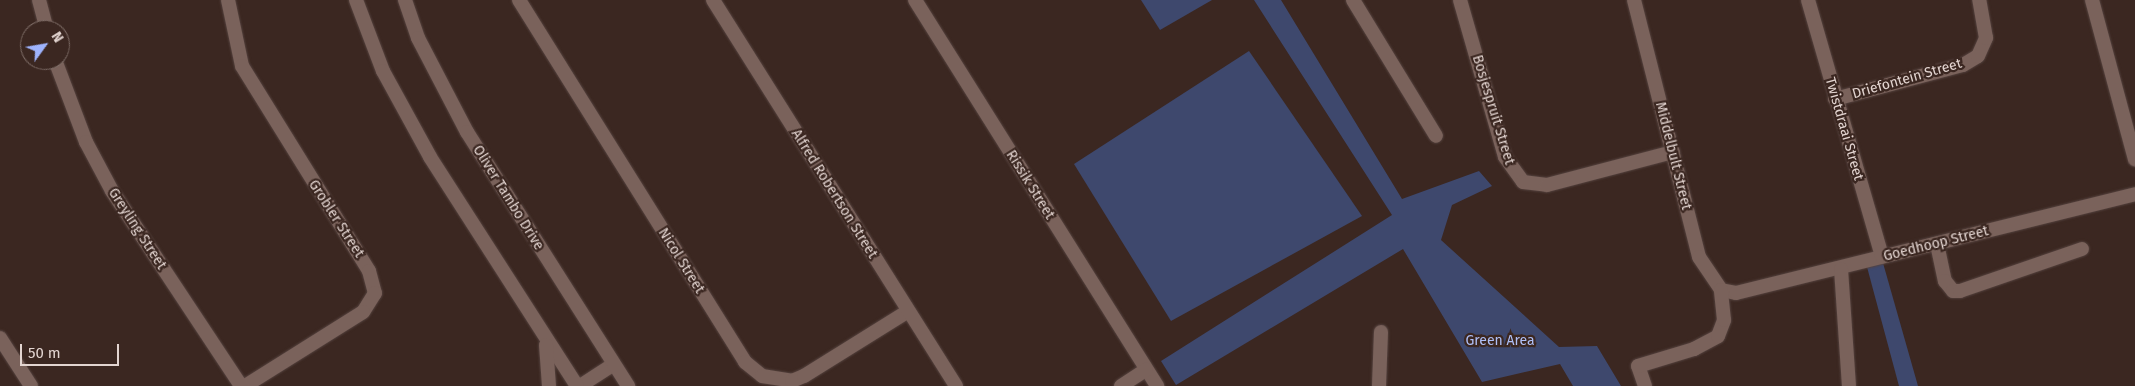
<!DOCTYPE html>
<style>
body{margin:0}
#map{position:relative;width:2135px;height:386px;overflow:hidden;background:#3b2721;font-family:"Fira Sans",sans-serif}
div>[style]{position:absolute}
[style*='--x']{left:calc(var(--x)*1px);top:calc(var(--y)*1px);width:calc(var(--w)*1px);rotate:calc(var(--a)*1deg)}
.green>*{inset:0;background:#3e486d}
.roads{filter:drop-shadow(0 0 1px #54423e) drop-shadow(0 0 1px #54423e)}
.minor>*{height:14px;margin:-7px;padding:0 7px;transform-origin:7px;border-radius:7px;background:#7a625b}
.tertiary>*{height:14px;margin:-7px;padding:0 7px;transform-origin:7px;border-radius:7px;background:#7a625b}
span{translate:-50% -50%;white-space:nowrap;text-align:center;line-height:1.15;-webkit-text-stroke:4.5px #3b2721;paint-order:stroke}
.street-label{font-size:14px;color:#e3d5d1}
.park-label{font-size:14px;color:#afc0f8}
.north{position:absolute;left:20px;top:20px;width:50px;height:50px;box-sizing:border-box;background:#3b2721;border:1px solid #7e6d67;border-radius:50%;rotate:58deg;font-size:14px;font-weight:700;line-height:20px;text-align:center;color:#e3d5d1}
.north::after{content:'';display:block;margin:auto;width:18px;height:22px;background:#9eb3fd;clip-path:polygon(50% 0,100% 100%,50% 72%,0 100%)}
.scale{position:absolute;left:20px;top:344px;width:99px;height:22px;box-sizing:border-box;border:2px solid #e3d5d1;border-top:0;padding-left:6px;font-size:15px;line-height:18px;white-space:nowrap;color:#e3d5d1;-webkit-text-stroke:4px #3b2721;paint-order:stroke}
</style>
<div id="map">
<div class="green">
<i style="clip-path:polygon(1141px 0,1212px 0,1160px 30px)"></i>
<i style="clip-path:polygon(1254px 0,1281px 0,1402px 199px,1479px 171px,1492px 186px,1452px 205px,1441px 240px,1559px 347px,1597px 346px,1621px 386px,1573px 386px,1560px 364px,1482px 382px,1403px 249px,1176px 385px,1161px 361px,1392px 215px)"></i>
<i style="clip-path:polygon(1249px 51px,1362px 216px,1171px 321px,1074px 164px)"></i>
<i style="clip-path:polygon(1883px 263px,1918px 386px,1899px 386px,1867px 267px)"></i>
</div>
<div class="roads">
<div class="minor">
<i style="--x:39;--y:0;--w:31;--a:75"></i>
<i style="--x:228;--y:0;--w:67;--a:78"></i>
<i style="--x:242;--y:66;--w:241;--a:58.2"></i>
<i style="--x:369;--y:271;--w:23;--a:75"></i>
<i style="--x:375;--y:293;--w:22;--a:122"></i>
<i style="--x:363;--y:312;--w:139;--a:147.9"></i>
<i style="--x:519;--y:0;--w:427;--a:58"></i>
<i style="--x:745;--y:362;--w:22;--a:39"></i>
<i style="--x:762;--y:376;--w:30;--a:9"></i>
<i style="--x:792;--y:381;--w:13;--a:-23"></i>
<i style="--x:804;--y:376;--w:121;--a:-31.9"></i>
<i style="--x:713;--y:0;--w:456;--a:57.8"></i>
<i style="--x:915;--y:0;--w:456;--a:57.9"></i>
<i style="--x:1353;--y:0;--w:159;--a:58.6"></i>
<i style="--x:1460;--y:0;--w:163;--a:74"></i>
<i style="--x:1505;--y:157;--w:31;--a:54"></i>
<i style="--x:1523;--y:182;--w:24;--a:7"></i>
<i style="--x:1547;--y:185;--w:130;--a:-14.7"></i>
<i style="--x:1634;--y:0;--w:265;--a:75.8"></i>
<i style="--x:1699;--y:257;--w:40;--a:56"></i>
<i style="--x:1721;--y:290;--w:15;--a:11"></i>
<i style="--x:1736;--y:293;--w:411;--a:-13.9"></i>
<i style="--x:1808;--y:0;--w:267;--a:73.9"></i>
<i style="--x:55;--y:60;--w:88;--a:69.3"></i>
<i style="--x:86;--y:142;--w:55;--a:62"></i>
<i style="--x:112;--y:191;--w:234;--a:56.5"></i>
<i style="--x:1835;--y:99;--w:132;--a:-14.9"></i>
<i style="--x:1963;--y:65;--w:17;--a:-31"></i>
<i style="--x:1978;--y:56;--w:20;--a:-66"></i>
<i style="--x:1986;--y:38;--w:39;--a:-100"></i>
<i style="--x:1937;--y:244;--w:38;--a:78"></i>
<i style="--x:1945;--y:281;--w:13;--a:51"></i>
<i style="--x:1953;--y:291;--w:7;--a:0"></i>
<i style="--x:1960;--y:291;--w:129;--a:-19"></i>
<i style="--x:1841;--y:269;--w:117;--a:86.1"></i>
<i style="--x:0;--y:338;--w:57;--a:57.1"></i>
<i style="--x:580;--y:386;--w:38;--a:-33"></i>
<i style="--x:1121;--y:386;--w:30;--a:-33"></i>
<i style="--x:1379;--y:386;--w:54;--a:-87.9"></i>
<i style="--x:1645;--y:386;--w:21;--a:-109"></i>
<i style="--x:1638;--y:366;--w:59;--a:-16.9"></i>
<i style="--x:1694;--y:349;--w:27;--a:-28"></i>
<i style="--x:1718;--y:336;--w:17;--a:-69"></i>
<i style="--x:1724;--y:320;--w:30;--a:-96"></i>
</div>
<div class="tertiary">
<i style="--x:356;--y:0;--w:76;--a:69.2"></i>
<i style="--x:383;--y:71;--w:98;--a:61.3"></i>
<i style="--x:430;--y:157;--w:272;--a:57.3"></i>
<i style="--x:405;--y:0;--w:40;--a:71.1"></i>
<i style="--x:418;--y:38;--w:106;--a:62.5"></i>
<i style="--x:467;--y:132;--w:301;--a:57.6"></i>
<i style="--x:2092;--y:0;--w:165;--a:74.9"></i>
<i style="--x:546;--y:345;--w:41;--a:85.8"></i>
</div>
</div>
<div class="street-label">
<span style="left:1907px;top:79px;rotate:-16deg">Driefontein Street</span>
<span style="left:1493px;top:110px;rotate:73deg">Bosjespruit Street</span>
<span style="left:1844px;top:129px;rotate:74deg">Twistdraai Street</span>
<span style="left:1673px;top:156px;rotate:76deg">Middelbult Street</span>
<span style="left:1030px;top:185px;rotate:58deg">Rissik Street</span>
<span style="left:834px;top:194px;rotate:58deg">Alfred Robertson Street</span>
<span style="left:508px;top:198px;rotate:58deg">Oliver Tambo Drive</span>
<span style="left:336px;top:219px;rotate:57deg">Grobler Street</span>
<span style="left:137px;top:229px;rotate:57deg">Greyling Street</span>
<span style="left:1936px;top:244px;rotate:-14deg">Goedhoop Street</span>
<span style="left:681px;top:261px;rotate:58deg">Nicol Street</span>
</div>
<div class="park-label">
<span style="left:1500px;top:341px">Green Area</span>
</div>
<div class="north">N</div>
<div class="scale">50 m</div>
</div>
